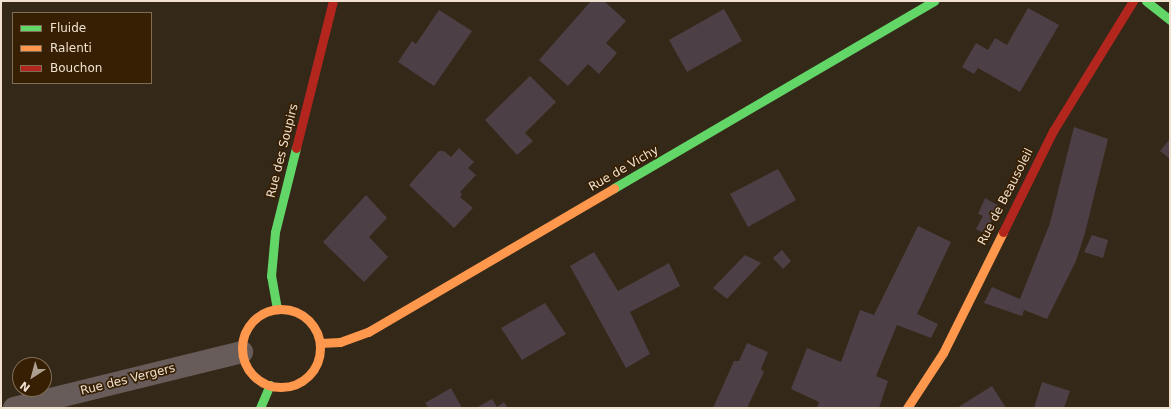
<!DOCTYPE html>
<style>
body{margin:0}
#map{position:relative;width:1171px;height:409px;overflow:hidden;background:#342819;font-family:"DejaVu Sans",sans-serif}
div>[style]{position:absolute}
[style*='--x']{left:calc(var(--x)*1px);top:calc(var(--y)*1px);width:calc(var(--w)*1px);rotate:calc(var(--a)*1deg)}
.building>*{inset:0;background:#4c4046}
.street>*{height:22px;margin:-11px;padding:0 11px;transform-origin:11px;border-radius:11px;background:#685c5a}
.fast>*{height:9px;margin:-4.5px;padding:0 4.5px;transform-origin:4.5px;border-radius:4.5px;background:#63d668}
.slow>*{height:9px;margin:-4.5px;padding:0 4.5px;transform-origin:4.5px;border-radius:4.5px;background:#ff974d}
.slow>.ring{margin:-4.5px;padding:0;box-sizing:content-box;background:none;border:9px solid #ff974d;border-radius:50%}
.jam>*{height:9px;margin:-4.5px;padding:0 4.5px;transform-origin:4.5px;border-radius:4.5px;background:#b3261e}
span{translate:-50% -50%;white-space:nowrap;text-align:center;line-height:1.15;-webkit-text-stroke:3.5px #361f03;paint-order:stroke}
.street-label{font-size:12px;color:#f0e1d1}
.frame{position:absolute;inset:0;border:2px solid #f0e1d1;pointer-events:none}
.legend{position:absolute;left:12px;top:12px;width:140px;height:72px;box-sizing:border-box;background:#361f03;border:1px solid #806d55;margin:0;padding:5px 7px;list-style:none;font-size:12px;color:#f0e1d1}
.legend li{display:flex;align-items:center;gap:8px;height:20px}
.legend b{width:20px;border:1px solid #806d55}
.north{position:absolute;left:12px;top:357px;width:40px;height:40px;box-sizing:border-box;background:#361f03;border:1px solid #806d55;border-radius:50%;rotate:216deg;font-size:11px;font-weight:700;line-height:16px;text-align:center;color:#f0e1d1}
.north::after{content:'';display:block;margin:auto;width:14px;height:18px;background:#aea091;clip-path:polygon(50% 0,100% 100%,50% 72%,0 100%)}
</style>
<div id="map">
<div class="building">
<i style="clip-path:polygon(591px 1px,604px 1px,626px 21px,606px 43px,617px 53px,599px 74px,588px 64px,568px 86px,539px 60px)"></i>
<i style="clip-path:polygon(1028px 8px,1059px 25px,1020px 92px,978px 68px,974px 74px,962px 67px,976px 43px,988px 50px,995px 38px,1007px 45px)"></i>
<i style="clip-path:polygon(724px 9px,742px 41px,687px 72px,669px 40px)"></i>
<i style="clip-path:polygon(439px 10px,472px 31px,434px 86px,398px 62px,412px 41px,416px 44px)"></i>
<i style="clip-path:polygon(530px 76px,556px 102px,525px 133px,533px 141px,517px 155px,485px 120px)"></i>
<i style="clip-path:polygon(1074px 127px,1108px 139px,1085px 233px,1076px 261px,1047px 319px,1024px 310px,1022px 316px,984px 303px,992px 287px,1020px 299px,1050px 223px)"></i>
<i style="clip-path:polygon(1170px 139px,1170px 159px,1160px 151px)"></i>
<i style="clip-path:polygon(459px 148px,474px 162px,468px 168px,476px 175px,460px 192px,462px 194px,460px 197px,473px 208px,454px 228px,409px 185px,439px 151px,444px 151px,451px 157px)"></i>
<i style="clip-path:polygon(778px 169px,796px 200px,748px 227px,730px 194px)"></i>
<i style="clip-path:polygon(366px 195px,387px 218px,369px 237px,388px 257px,364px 282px,323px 242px)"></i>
<i style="clip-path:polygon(985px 198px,999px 206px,985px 234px,976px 229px,983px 216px,978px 214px)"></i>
<i style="clip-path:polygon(918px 226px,951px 242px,917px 314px,938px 324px,931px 338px,897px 325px,876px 376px,888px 381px,879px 408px,817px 408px,819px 402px,791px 389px,807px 348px,841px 362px,860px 310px,874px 315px)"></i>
<i style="clip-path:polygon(1092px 235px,1108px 240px,1103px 258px,1084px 252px)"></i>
<i style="clip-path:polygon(782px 250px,791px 261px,783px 269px,773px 258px)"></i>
<i style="clip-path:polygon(594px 252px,618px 291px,669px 263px,680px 286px,630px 312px,650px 354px,626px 368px,570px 266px)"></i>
<i style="clip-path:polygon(745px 255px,761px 263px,727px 299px,713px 288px)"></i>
<i style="clip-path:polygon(545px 303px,566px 334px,522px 360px,501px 328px)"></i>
<i style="clip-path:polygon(747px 343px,768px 352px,761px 369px,764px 372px,747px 408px,713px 408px,734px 361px,739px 361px)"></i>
<i style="clip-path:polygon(1042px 382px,1070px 391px,1064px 408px,1034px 408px)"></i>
<i style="clip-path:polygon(992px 386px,1006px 408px,957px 408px)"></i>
<i style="clip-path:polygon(451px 388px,462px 408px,429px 408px,425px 403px)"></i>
<i style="clip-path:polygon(492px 399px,497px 407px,504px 402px,508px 408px,476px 408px)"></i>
</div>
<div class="street">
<i style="--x:14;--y:408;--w:235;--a:-13.8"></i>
</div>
<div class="fast">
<i style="--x:1146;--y:1;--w:31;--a:38"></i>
<i style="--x:614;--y:188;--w:371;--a:-30.3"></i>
<i style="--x:277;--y:309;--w:34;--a:-100"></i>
<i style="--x:271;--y:276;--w:44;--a:-84.8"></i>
<i style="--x:275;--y:232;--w:87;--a:-76"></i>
<i style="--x:260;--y:408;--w:25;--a:-67"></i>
</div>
<div class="slow">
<i class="ring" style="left:242px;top:309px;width:69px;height:69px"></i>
<i style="--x:320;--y:343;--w:20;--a:-3"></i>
<i style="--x:340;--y:342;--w:30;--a:-20"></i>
<i style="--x:368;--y:332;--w:285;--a:-30.3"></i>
<i style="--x:907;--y:408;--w:66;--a:-56.8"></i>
<i style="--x:943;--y:353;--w:135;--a:-63.6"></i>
</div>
<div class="jam">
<i style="--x:296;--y:148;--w:152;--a:-75.9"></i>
<i style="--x:1003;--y:232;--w:113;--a:-63.7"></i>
<i style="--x:1053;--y:131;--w:153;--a:-58.4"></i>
</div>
<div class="street-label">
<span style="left:283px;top:151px;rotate:-76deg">Rue des Soupirs</span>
<span style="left:624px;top:169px;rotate:-30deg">Rue de Vichy</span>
<span style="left:1006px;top:197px;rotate:-63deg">Rue de Beausoleil</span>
<span style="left:128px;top:380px;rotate:-14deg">Rue des Vergers</span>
</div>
<div class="frame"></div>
<ul class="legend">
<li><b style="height:5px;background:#63d668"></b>Fluide</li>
<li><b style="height:5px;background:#ff974d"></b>Ralenti</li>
<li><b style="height:5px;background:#b3261e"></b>Bouchon</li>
</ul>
<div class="north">N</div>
</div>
